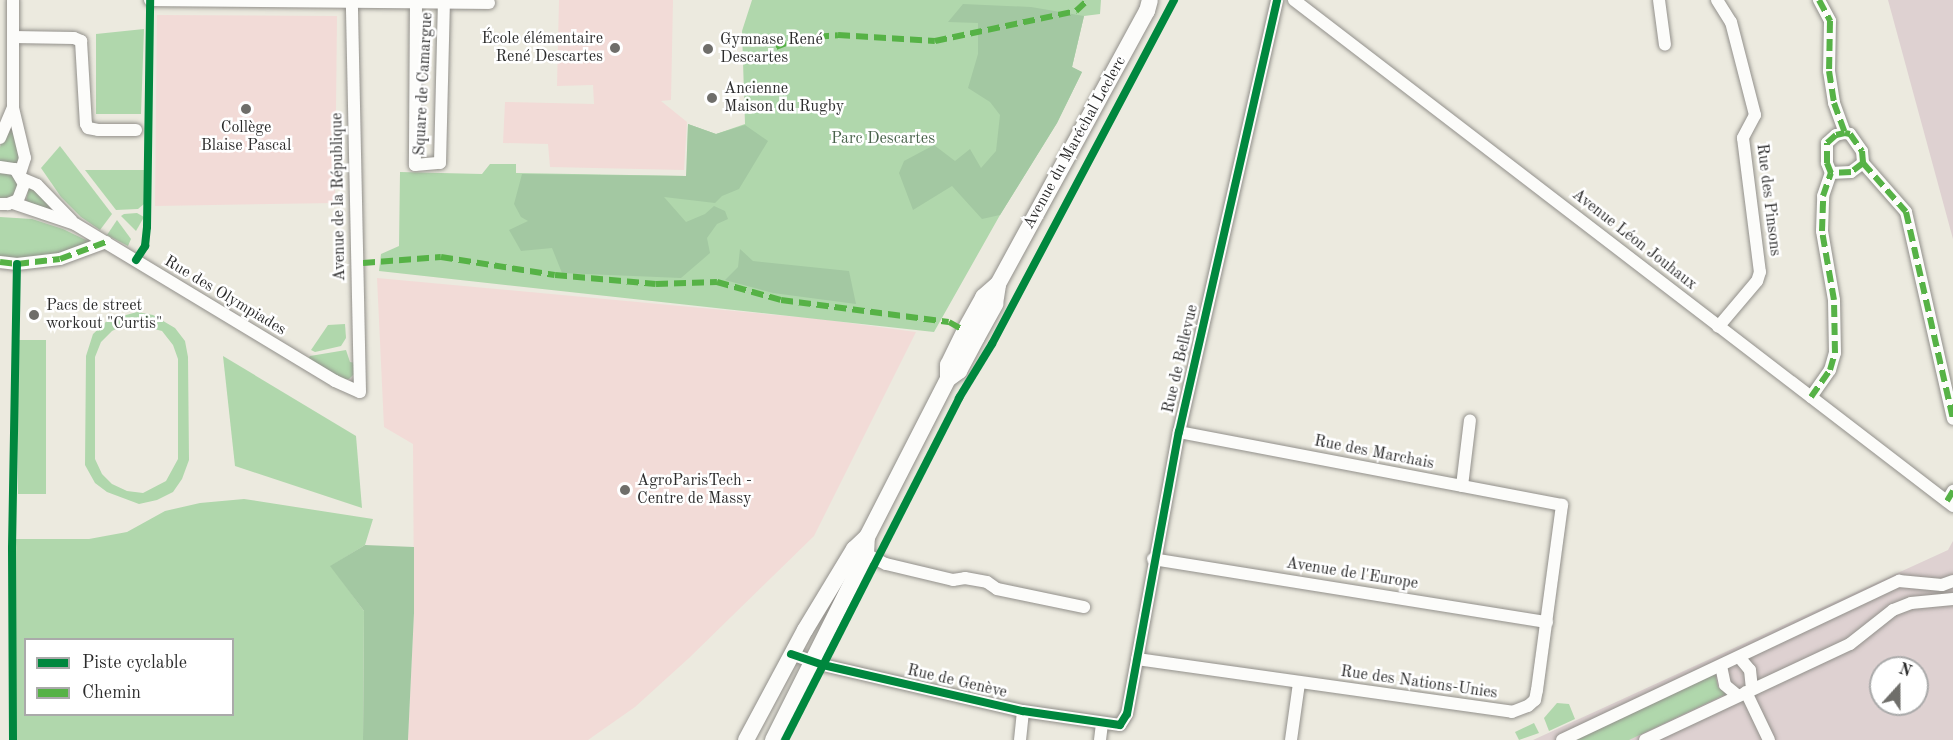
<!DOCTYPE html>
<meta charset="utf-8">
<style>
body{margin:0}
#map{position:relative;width:1953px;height:740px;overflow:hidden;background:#eceadf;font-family:"Old Standard TT",serif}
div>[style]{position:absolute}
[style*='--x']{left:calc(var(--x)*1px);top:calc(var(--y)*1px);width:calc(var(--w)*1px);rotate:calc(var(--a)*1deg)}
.built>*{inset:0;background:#f2dbd7}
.industrial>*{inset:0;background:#ded1d1}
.green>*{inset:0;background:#b0d7ac}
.forest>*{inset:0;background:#a3c8a2}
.roads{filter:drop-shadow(0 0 2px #92908b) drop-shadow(0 0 2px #92908b)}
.minor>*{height:12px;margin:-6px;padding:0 6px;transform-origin:6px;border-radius:6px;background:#fcfcfa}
.major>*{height:16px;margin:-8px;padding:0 8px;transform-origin:8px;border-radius:8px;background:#fcfcfa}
.quiet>*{height:6px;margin-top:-3px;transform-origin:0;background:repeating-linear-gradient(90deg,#56b246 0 12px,transparent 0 18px)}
.cycleway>*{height:8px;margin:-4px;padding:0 4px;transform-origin:4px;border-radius:4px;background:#00873e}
.dots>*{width:16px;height:16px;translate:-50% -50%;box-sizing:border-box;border:3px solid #fff;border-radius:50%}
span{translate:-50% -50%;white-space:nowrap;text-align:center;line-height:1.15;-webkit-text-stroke:5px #fff;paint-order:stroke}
.poi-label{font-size:16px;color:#2b2b2b}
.right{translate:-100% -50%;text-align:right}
.left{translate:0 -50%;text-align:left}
.street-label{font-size:16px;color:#2b2b2b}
.park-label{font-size:16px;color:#48624a}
.legend{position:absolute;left:24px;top:638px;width:210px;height:78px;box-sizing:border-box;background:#fff;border:2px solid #aaa;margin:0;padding:8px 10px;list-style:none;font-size:18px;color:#2b2b2b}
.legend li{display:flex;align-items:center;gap:12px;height:30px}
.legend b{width:30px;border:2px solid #aaa}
.north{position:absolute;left:1869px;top:656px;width:60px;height:60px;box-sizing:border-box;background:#fff;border:2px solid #aaa;border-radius:50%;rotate:21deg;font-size:16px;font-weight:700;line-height:24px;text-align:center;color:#2b2b2b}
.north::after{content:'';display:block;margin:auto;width:21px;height:27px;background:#6f6e6a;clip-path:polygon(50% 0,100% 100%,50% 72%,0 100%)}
</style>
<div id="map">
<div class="built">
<i style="clip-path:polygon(559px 0,673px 0,671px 100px,661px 101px,687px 122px,684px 170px,550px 167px,548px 144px,503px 143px,505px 102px,594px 104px,593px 85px,557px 86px)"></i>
<i style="clip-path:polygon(157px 15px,337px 16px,335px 203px,155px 206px)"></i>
<i style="clip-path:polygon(377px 278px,820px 319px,916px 332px,814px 536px,689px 658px,635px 707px,588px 740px,408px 740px,414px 613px,413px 444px,384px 427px)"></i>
</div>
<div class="industrial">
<i style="clip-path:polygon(1888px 0,1953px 0,1953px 239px)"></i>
<i style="clip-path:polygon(evenodd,1953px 541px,1953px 740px,1533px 740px,1948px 550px,1953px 541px,1881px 668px,1917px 668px,1917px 704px,1881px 704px,1881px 668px)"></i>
</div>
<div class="green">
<i style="clip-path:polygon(752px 0,1101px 0,1100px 14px,1084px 16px,1072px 67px,1082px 72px,1057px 123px,1000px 215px,934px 332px,379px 271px,381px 254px,399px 246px,400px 172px,482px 174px,490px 164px,516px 164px,516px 173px,687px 176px,688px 124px,716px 134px,745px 124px,742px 31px)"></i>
<i style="clip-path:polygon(144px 29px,141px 114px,96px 114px,96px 34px)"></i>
<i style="clip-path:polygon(11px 118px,21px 156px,19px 166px,0 162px,0 147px)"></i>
<i style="clip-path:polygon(60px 146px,112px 214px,100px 230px,81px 217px,61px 197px,41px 168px)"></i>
<i style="clip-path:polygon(85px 170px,144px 170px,144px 204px,138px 209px,116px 210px)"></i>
<i style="clip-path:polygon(0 173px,12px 175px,18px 186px,12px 197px,0 198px)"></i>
<i style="clip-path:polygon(29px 185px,61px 213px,26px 202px)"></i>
<i style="clip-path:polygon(137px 213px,144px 217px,136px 231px,121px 216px,124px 214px)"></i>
<i style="clip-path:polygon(0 217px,32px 219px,63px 229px,90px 242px,77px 250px,37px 259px,0 258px)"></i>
<i style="clip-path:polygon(117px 220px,131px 239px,128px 246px,107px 235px)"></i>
<i style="clip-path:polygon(evenodd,137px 312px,153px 315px,175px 328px,185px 341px,188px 357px,189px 460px,182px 479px,173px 492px,157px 500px,139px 504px,107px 492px,95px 483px,85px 465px,86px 356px,93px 334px,108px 320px,137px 312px,135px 324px,162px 331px,173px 345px,178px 359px,178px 459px,166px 481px,143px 493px,127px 491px,112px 484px,102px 474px,95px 459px,95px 357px,101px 342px,112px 331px,124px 325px,135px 324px)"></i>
<i style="clip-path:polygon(345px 324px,346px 338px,341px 346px,315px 352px,311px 350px,328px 325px)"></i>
<i style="clip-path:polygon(18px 340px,46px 340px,46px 494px,18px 494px)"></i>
<i style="clip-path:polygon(346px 350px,350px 362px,355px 363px,355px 373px,349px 379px,342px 379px,308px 359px,310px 356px)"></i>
<i style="clip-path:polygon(223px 356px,356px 436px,362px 508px,235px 466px)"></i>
<i style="clip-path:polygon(evenodd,244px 499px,373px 519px,365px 545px,331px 566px,364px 611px,363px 740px,13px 740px,12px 539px,89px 539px,127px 532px,165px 511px,200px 503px,244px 499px,26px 640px,232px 640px,232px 714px,26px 714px,26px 640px)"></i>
<i style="clip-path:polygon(1715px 673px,1718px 687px,1726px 694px,1629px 740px,1573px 740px)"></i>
<i style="clip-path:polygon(1557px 703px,1569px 704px,1575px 719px,1549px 731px,1544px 718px)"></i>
<i style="clip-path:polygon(1534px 723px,1539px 733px,1519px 740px,1515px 732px)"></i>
</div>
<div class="forest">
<i style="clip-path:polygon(963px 4px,1031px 7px,1084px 16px,1072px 67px,1082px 72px,1057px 123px,1000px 215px,982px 219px,952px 186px,913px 210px,899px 173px,904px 161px,934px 145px,955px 161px,970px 149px,981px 168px,996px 151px,1000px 115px,990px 102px,968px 88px,978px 54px,978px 23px,948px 22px)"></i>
<i style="clip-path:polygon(688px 124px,716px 134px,745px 125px,768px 141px,739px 189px,722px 196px,715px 203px,664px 197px,686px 222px,705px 214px,714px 206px,725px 211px,728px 219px,717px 224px,707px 238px,710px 253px,681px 278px,562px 273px,552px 248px,521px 251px,509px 230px,528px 221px,521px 217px,514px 204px,522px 174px,686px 176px)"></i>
<i style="clip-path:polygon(740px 249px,753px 261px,849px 271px,856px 304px,773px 293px,725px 280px,738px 267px)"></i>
<i style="clip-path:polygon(365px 545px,414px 547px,414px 613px,408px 740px,363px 740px,364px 611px,330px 566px)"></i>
</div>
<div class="roads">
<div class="minor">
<i style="--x:13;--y:0;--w:108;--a:90"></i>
<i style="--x:13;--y:108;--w:51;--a:76.5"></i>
<i style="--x:25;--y:158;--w:16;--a:108"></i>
<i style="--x:150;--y:0;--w:339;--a:0.5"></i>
<i style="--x:1294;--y:0;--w:831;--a:37.52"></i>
<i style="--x:1659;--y:0;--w:45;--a:82.4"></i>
<i style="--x:1717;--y:0;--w:26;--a:58"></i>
<i style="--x:1731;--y:22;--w:96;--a:75.5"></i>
<i style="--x:1755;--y:115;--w:26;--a:118"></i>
<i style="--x:1743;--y:138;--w:135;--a:82.8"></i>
<i style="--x:1760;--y:272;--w:9;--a:108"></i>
<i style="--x:1757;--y:281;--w:60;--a:130.3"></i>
<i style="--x:1819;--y:0;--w:24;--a:62"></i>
<i style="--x:1830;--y:21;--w:50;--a:91.1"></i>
<i style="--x:1829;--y:71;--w:32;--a:81"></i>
<i style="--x:1834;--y:103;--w:32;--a:70"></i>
<i style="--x:416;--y:4;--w:161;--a:90.4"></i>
<i style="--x:415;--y:165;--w:25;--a:-5"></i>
<i style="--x:440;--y:163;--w:159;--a:-88.6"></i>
<i style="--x:13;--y:37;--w:61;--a:0.9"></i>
<i style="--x:74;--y:38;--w:8;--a:23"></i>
<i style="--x:81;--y:41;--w:83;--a:86.6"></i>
<i style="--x:86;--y:124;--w:4;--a:63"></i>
<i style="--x:88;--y:128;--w:10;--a:11"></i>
<i style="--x:98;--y:130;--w:38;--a:0"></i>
<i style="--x:1845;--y:133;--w:5;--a:11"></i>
<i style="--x:1850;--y:134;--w:21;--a:55"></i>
<i style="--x:1862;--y:151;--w:12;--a:85"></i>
<i style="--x:1863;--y:163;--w:15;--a:143"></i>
<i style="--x:1851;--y:172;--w:20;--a:177"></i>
<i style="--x:1831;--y:173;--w:11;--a:-112"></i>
<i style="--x:1827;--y:163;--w:20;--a:-90"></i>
<i style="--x:1827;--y:143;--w:12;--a:-42"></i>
<i style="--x:1836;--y:135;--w:9;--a:-13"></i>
<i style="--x:0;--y:138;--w:33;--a:-67"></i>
<i style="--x:1863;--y:163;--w:65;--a:48.7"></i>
<i style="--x:1906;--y:212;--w:212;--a:77.2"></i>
<i style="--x:0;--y:167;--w:15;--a:8"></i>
<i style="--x:15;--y:169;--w:17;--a:59"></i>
<i style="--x:24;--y:184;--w:17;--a:111"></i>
<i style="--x:18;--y:200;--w:11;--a:158"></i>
<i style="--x:8;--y:204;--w:8;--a:180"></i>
<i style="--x:23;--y:179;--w:15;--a:23"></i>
<i style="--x:37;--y:185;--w:50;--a:45.8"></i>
<i style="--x:13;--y:203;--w:65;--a:18.7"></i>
<i style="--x:75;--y:224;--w:304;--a:31.1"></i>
<i style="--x:335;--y:381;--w:27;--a:24"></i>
<i style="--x:360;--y:392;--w:392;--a:-91.2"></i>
<i style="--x:0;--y:262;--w:17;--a:7"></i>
<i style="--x:17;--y:264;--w:43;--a:-6.6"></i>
<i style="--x:60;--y:259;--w:49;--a:-20.3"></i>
<i style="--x:1811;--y:397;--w:33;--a:-55"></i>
<i style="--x:1830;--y:370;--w:18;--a:-74"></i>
<i style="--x:1835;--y:353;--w:53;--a:-91.1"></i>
<i style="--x:1834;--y:300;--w:70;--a:-99.9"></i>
<i style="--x:1822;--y:231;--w:35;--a:-88"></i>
<i style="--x:1823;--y:196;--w:24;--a:-71"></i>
<i style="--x:1462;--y:486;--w:66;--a:-83.1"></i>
<i style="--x:1947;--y:501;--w:12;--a:-59"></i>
<i style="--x:866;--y:554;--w:22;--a:27"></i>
<i style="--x:886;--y:564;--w:69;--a:13.4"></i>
<i style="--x:953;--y:580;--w:12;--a:-9"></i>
<i style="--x:965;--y:578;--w:22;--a:10"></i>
<i style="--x:987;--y:582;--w:12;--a:35"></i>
<i style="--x:997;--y:589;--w:89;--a:11.7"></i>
<i style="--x:1153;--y:559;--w:399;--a:9.1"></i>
<i style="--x:791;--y:654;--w:34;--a:19"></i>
<i style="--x:823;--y:665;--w:205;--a:13"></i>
<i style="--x:1023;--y:711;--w:98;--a:8.2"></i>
<i style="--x:1120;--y:725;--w:13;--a:-58"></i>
<i style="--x:1127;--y:714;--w:287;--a:-79.6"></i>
<i style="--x:1179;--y:432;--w:443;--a:-77.2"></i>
<i style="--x:1739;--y:657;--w:17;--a:50"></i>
<i style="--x:1750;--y:670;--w:19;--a:84"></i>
<i style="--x:1137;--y:659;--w:379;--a:8"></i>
<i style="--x:1512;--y:712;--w:17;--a:-21"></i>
<i style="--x:1528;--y:706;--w:9;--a:-41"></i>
<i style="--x:1535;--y:700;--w:10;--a:-79"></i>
<i style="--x:1537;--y:690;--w:187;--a:-82.3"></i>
<i style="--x:1562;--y:505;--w:390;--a:-169.2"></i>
<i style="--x:1721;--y:666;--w:19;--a:78"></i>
<i style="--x:1725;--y:685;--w:17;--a:40"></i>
<i style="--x:1746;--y:692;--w:53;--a:64.4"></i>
<i style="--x:1020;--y:740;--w:29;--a:-84"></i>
<i style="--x:1100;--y:740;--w:17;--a:-83"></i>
<i style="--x:1291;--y:740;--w:58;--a:-82"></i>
<i style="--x:1562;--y:740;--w:373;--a:-25.3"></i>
<i style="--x:1899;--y:581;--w:43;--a:5.3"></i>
<i style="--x:1942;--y:585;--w:12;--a:-20"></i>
<i style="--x:1645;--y:740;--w:226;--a:-25.1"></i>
<i style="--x:1850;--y:644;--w:55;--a:-38.3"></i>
<i style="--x:1893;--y:610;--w:19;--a:-21"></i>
<i style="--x:1911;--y:603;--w:42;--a:-5.4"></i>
</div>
<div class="major">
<i style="--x:948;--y:379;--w:14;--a:-90"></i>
<i style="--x:948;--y:365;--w:39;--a:-64"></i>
<i style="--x:965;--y:330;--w:38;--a:-61"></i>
<i style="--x:983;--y:297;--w:20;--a:-41"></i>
<i style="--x:746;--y:740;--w:125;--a:-61.8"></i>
<i style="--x:805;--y:630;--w:95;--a:-58.8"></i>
<i style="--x:854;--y:549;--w:18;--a:-43"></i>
<i style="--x:867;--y:537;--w:178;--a:-62.9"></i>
<i style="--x:948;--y:379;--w:14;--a:-36"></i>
<i style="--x:959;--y:371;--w:38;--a:-62"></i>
<i style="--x:977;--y:337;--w:38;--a:-61"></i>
<i style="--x:995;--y:304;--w:20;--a:-81"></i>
<i style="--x:998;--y:284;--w:311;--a:-61.4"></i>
<i style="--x:1147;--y:11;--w:11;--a:-75"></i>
<i style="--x:773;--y:740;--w:208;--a:-63.4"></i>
<i style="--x:866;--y:554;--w:17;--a:-87"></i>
</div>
</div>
<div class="quiet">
<i style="--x:1819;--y:0;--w:24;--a:62"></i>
<i style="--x:1830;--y:21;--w:50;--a:91.1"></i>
<i style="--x:1829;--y:71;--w:32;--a:81"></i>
<i style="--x:1834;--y:103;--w:32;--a:70"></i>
<i style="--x:776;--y:47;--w:25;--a:-21"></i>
<i style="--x:799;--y:38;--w:39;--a:-4"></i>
<i style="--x:838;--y:35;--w:97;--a:3.5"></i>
<i style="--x:935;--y:41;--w:144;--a:-12"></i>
<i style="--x:1076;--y:11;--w:16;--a:-43"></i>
<i style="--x:1845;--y:133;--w:5;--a:11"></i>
<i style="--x:1850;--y:134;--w:21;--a:55"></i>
<i style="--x:1862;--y:151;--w:12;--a:85"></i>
<i style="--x:1863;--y:163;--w:15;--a:143"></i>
<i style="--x:1851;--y:172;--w:20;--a:177"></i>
<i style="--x:1831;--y:173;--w:11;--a:-112"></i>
<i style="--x:1827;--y:163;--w:20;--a:-90"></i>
<i style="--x:1827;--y:143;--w:12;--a:-42"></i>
<i style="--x:1836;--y:135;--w:9;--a:-13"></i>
<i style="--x:1863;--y:163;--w:65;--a:48.7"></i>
<i style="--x:1906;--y:212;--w:212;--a:77.2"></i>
<i style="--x:0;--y:262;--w:17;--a:7"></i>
<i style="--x:17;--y:264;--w:43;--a:-6.6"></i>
<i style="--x:60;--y:259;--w:49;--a:-20.3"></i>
<i style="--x:363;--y:263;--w:78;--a:-4.4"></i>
<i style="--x:441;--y:257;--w:115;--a:9"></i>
<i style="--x:555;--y:275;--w:101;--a:5.1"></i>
<i style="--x:656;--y:284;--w:61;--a:-1.9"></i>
<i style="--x:717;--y:282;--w:66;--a:15.7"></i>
<i style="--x:781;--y:300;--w:169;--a:7.5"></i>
<i style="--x:949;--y:322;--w:13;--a:29"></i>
<i style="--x:1811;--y:397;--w:33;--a:-55"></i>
<i style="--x:1830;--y:370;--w:18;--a:-74"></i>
<i style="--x:1835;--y:353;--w:53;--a:-91.1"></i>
<i style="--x:1834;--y:300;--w:70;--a:-99.9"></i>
<i style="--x:1822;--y:231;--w:35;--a:-88"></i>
<i style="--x:1823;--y:196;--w:24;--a:-71"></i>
<i style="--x:1947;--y:501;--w:12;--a:-59"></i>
</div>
<div class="cycleway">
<i style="--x:136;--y:260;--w:17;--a:-57"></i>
<i style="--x:145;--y:246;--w:19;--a:-84"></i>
<i style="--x:147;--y:227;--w:227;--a:-89.2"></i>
<i style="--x:791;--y:654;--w:34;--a:19"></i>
<i style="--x:823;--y:665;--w:205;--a:13"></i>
<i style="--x:1023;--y:711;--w:98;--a:8.2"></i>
<i style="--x:1120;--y:725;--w:13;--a:-58"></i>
<i style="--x:1127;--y:714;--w:287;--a:-79.6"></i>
<i style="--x:1179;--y:432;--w:443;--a:-77.2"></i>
<i style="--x:13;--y:740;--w:192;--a:-90.3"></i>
<i style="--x:12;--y:548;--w:284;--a:-89"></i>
<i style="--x:785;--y:740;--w:384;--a:-63"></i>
<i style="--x:959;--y:398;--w:63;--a:-58.6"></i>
<i style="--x:992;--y:344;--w:389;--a:-62.1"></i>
</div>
<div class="dots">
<i style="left:615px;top:48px;background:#6f6e6a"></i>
<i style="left:708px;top:49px;background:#6f6e6a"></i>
<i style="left:712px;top:98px;background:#6f6e6a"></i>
<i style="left:246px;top:109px;background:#6f6e6a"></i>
<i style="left:34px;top:315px;background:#6f6e6a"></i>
<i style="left:625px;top:490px;background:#6f6e6a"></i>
</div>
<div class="poi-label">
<span class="right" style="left:603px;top:48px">École élémentaire<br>René Descartes</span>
<span class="left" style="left:720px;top:49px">Gymnase René<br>Descartes</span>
<span class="left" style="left:724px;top:98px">Ancienne<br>Maison du Rugby</span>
<span style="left:246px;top:137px">Collège<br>Blaise Pascal</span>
<span class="left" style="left:46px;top:315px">Pacs de street<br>workout "Curtis"</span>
<span class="left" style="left:637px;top:490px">AgroParisTech -<br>Centre de Massy</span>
</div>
<div class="street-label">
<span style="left:424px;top:84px;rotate:-87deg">Square de Camargue</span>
<span style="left:1075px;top:143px;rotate:-61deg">Avenue du Maréchal Leclerc</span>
<span style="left:339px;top:197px;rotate:-91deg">Avenue de la République</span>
<span style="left:1768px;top:200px;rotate:83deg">Rue des Pinsons</span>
<span style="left:1634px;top:240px;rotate:38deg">Avenue Léon Jouhaux</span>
<span style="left:225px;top:296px;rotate:31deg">Rue des Olympiades</span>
<span style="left:1181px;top:359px;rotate:-77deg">Rue de Bellevue</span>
<span style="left:1374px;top:453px;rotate:11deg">Rue des Marchais</span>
<span style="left:1352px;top:574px;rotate:9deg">Avenue de l'Europe</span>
<span style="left:957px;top:682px;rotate:13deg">Rue de Genève</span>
<span style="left:1419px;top:683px;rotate:8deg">Rue des Nations-Unies</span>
</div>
<div class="park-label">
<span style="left:883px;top:139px">Parc Descartes</span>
</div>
<ul class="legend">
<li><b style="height:8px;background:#00873e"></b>Piste cyclable</li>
<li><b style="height:8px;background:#56b246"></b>Chemin</li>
</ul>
<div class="north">N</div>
</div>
